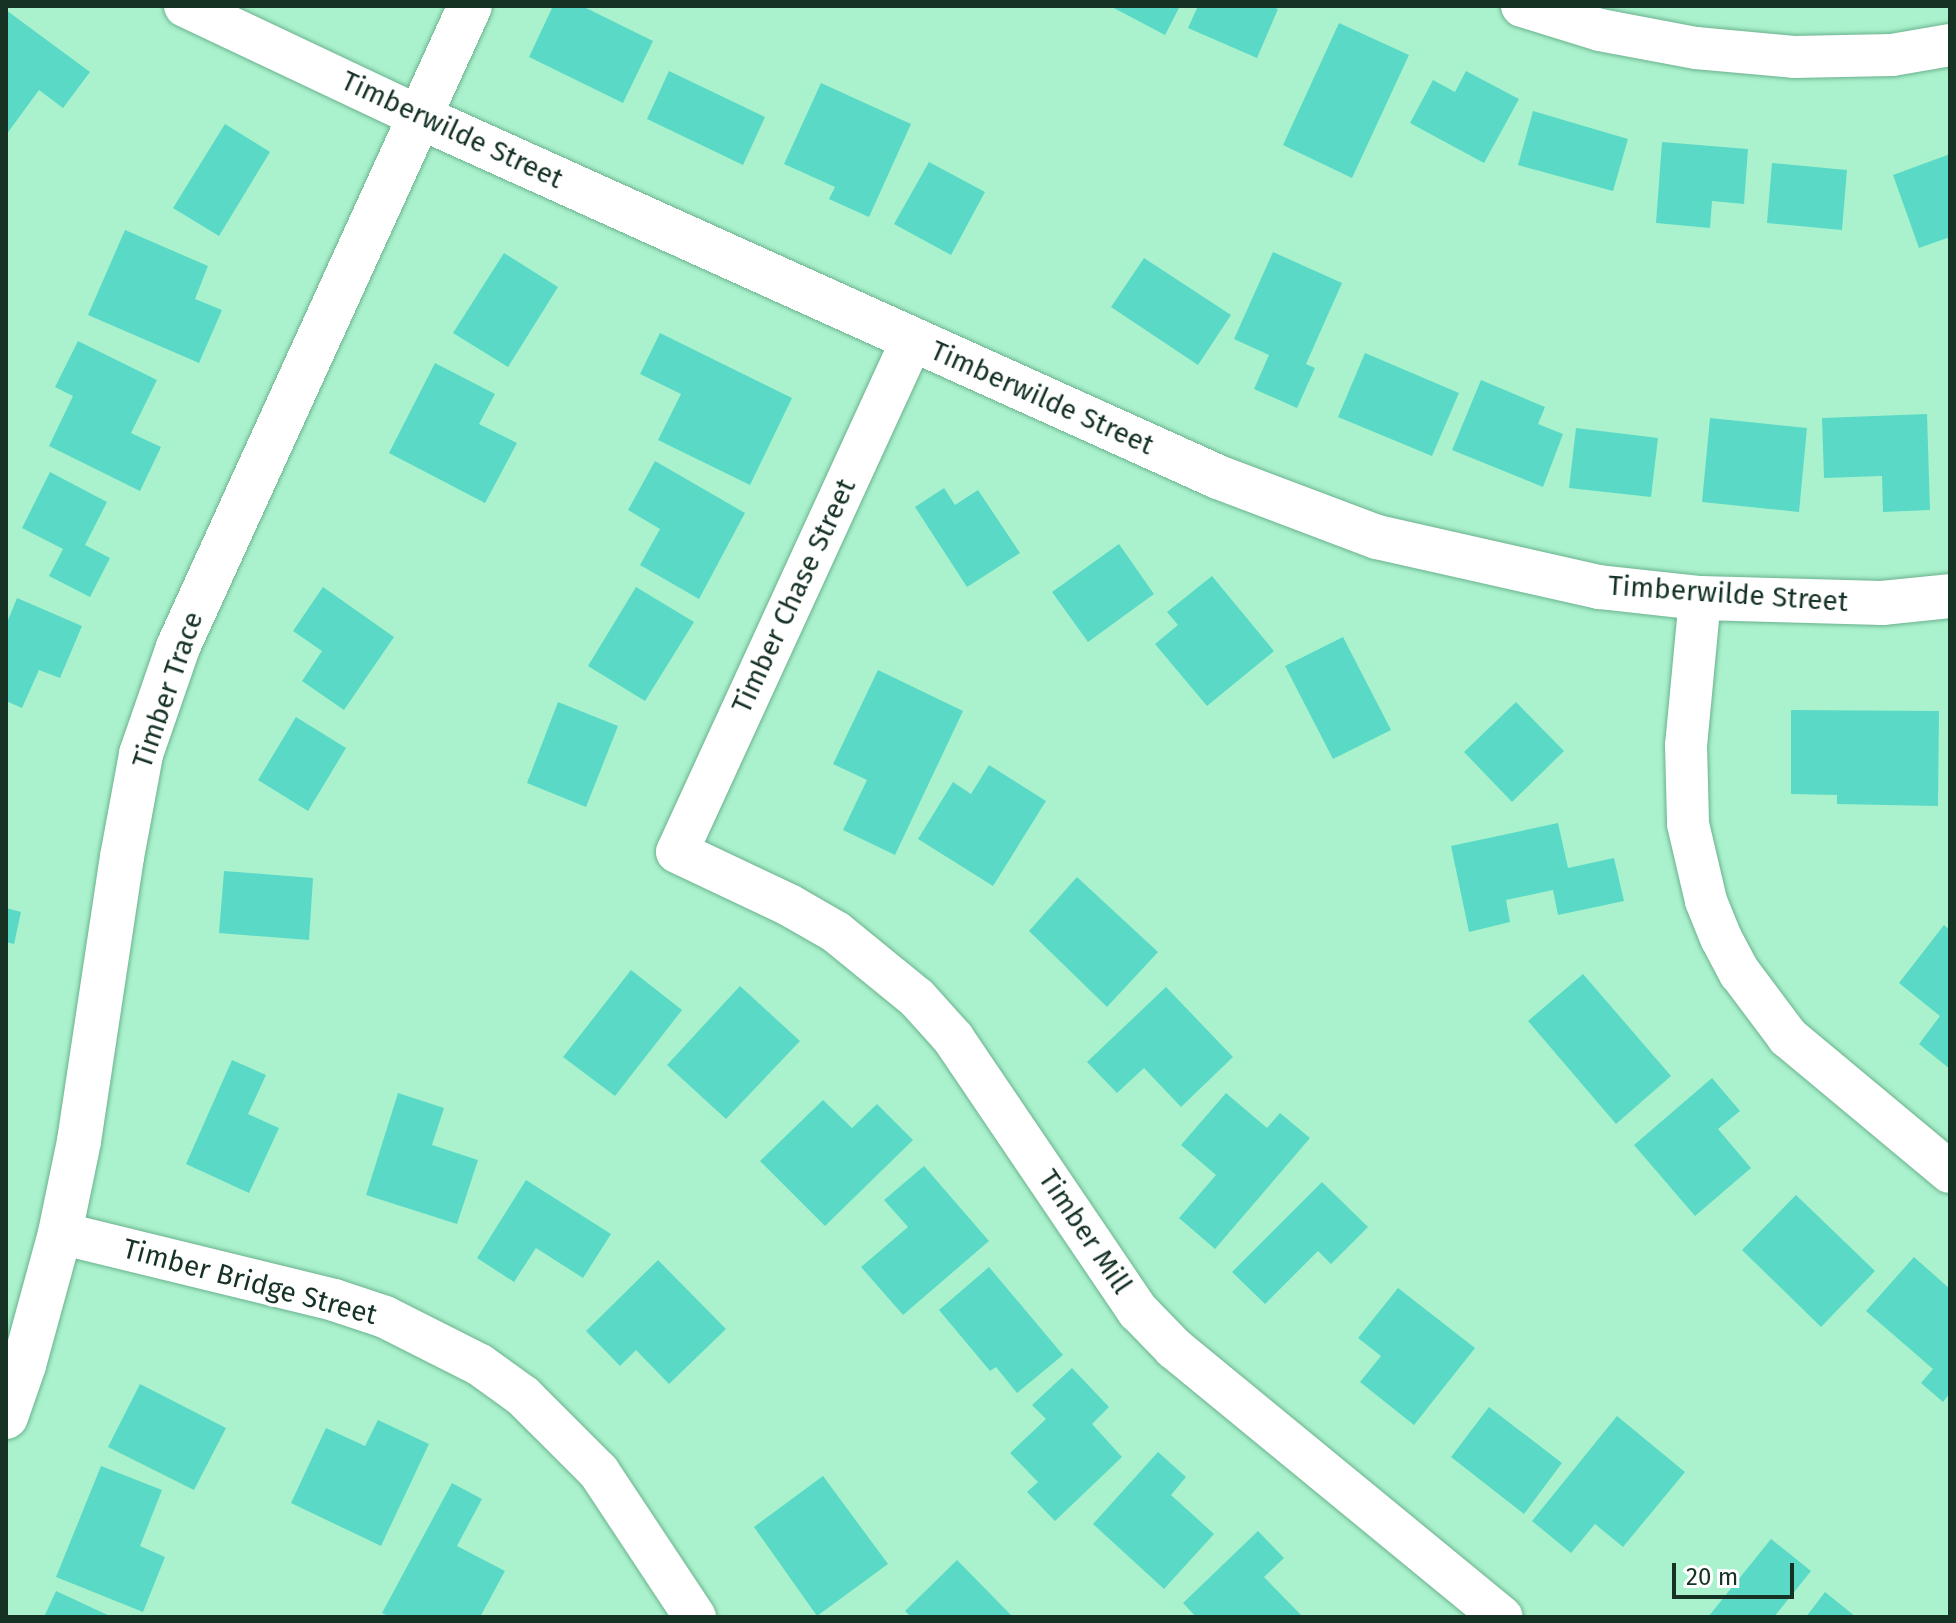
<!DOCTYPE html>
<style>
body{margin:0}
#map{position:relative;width:1956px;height:1623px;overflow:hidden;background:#aaf2cd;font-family:"Fira Sans",sans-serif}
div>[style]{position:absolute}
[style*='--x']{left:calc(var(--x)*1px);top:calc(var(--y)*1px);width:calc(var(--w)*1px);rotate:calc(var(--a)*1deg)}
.building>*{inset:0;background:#5adac6}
.roads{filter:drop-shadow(0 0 2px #6bb18e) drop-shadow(0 0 2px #6bb18e)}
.minor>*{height:42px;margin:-21px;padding:0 21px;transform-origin:21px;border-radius:21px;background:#fff}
.tertiary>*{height:44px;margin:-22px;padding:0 22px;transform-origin:22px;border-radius:22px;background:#fff}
span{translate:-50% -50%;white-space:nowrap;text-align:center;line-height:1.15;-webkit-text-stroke:7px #fff;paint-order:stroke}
.street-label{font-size:28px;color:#153224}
.frame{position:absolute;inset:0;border:8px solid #153224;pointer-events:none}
.scale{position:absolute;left:1672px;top:1563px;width:122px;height:36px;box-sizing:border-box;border:4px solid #153224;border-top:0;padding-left:10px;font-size:24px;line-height:28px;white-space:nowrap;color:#153224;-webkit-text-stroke:6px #fff;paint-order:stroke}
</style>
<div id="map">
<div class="building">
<i style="clip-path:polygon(553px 6px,582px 6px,653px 41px,623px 103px,529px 57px)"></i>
<i style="clip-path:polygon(1110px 6px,1180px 6px,1165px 35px)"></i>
<i style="clip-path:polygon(1198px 6px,1270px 6px,1278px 9px,1257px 58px,1188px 28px)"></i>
<i style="clip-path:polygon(6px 10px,90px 72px,63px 108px,39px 90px,6px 135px)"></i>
<i style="clip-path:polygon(1339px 23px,1409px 55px,1352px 178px,1283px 145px)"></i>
<i style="clip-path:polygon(669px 71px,765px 117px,743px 165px,647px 119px)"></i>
<i style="clip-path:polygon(1466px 71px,1519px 99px,1484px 163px,1410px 123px,1433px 80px,1455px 92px)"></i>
<i style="clip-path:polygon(821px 83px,911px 124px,869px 217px,829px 199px,835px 187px,784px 164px)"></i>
<i style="clip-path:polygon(1533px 111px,1628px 139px,1613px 191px,1518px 165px)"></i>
<i style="clip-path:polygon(225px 124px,270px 152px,219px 236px,173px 208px)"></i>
<i style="clip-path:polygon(1662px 142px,1748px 149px,1744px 204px,1712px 201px,1710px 228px,1656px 223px)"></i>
<i style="clip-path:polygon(1950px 154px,1950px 237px,1919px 248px,1893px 175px)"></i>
<i style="clip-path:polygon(929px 162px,985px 192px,951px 255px,894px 224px)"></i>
<i style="clip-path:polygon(1772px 163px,1847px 170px,1842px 230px,1767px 223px)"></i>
<i style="clip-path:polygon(125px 230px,208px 266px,195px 299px,222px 310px,199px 363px,88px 315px)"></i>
<i style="clip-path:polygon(1273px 252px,1342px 283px,1306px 364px,1315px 368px,1297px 408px,1254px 389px,1269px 355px,1234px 339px)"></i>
<i style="clip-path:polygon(504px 253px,558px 287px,508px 367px,453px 333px)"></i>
<i style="clip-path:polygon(1144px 258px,1231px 315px,1198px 365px,1111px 307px)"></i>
<i style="clip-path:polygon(660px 333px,792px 398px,750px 485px,658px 440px,681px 394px,640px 374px)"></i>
<i style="clip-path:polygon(78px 341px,157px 380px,131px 433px,161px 447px,140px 491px,49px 446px,73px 396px,55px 387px)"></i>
<i style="clip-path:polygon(1365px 353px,1459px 393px,1432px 456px,1338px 417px)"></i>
<i style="clip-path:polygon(435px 363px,495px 394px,479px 424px,517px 443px,485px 503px,389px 453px)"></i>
<i style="clip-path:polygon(1481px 380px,1545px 407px,1538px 424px,1563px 434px,1543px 487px,1452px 450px)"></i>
<i style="clip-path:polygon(1927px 414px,1930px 510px,1883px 512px,1882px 476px,1824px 478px,1822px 418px)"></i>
<i style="clip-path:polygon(1710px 418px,1807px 428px,1799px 512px,1702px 502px)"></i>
<i style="clip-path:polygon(1576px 428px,1658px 438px,1651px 497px,1569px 488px)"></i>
<i style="clip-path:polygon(655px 461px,745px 513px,699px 599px,640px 565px,660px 529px,628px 510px)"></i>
<i style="clip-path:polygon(50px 472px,107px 502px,85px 545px,110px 558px,90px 597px,49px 576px,63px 549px,22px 528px)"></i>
<i style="clip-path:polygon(944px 488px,955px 505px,978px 490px,1020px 553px,967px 587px,915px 507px)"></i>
<i style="clip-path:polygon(1119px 544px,1154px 594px,1088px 642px,1052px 592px)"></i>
<i style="clip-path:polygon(1212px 576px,1274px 651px,1207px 706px,1155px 644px,1178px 625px,1167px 612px)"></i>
<i style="clip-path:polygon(323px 587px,394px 637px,344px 710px,302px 681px,322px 651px,293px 631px)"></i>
<i style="clip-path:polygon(636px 587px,694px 622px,645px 701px,588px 666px)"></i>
<i style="clip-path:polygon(17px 598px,82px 626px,60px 678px,39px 670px,22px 708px,6px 701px,6px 625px)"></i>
<i style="clip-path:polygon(1343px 637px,1391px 730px,1333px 759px,1285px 666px)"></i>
<i style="clip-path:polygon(878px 670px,963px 711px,895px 855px,843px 830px,867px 780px,833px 764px)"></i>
<i style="clip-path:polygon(558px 702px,618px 726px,586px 807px,527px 783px)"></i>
<i style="clip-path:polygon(1516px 702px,1564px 751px,1512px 802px,1464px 752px)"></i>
<i style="clip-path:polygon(1791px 710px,1939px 711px,1938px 806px,1837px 804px,1837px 795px,1791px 794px)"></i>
<i style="clip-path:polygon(296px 717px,346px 748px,308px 811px,258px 780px)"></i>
<i style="clip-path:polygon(989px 765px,1046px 801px,993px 886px,918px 839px,953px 782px,971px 794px)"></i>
<i style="clip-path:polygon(1558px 823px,1568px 868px,1614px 858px,1624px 901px,1558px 915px,1553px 890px,1506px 900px,1510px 922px,1469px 932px,1451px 846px)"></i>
<i style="clip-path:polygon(224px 871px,313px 878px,309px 940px,219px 933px)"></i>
<i style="clip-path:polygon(1077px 877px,1158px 952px,1107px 1007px,1029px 931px)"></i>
<i style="clip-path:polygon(6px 908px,21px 912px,14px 944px,6px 942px)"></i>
<i style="clip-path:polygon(1944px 925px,1950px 930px,1950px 1069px,1919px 1044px,1940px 1016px,1899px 983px)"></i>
<i style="clip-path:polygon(631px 970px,682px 1010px,615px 1096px,563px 1057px)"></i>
<i style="clip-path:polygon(1583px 974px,1671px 1076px,1616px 1124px,1528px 1021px)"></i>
<i style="clip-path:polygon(740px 986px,800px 1041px,726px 1119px,667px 1065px)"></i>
<i style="clip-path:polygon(1166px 987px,1233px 1057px,1181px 1107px,1144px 1068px,1117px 1093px,1087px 1062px)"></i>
<i style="clip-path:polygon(232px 1060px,266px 1075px,248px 1114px,279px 1128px,249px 1193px,186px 1164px)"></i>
<i style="clip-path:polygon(1712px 1078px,1740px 1111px,1718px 1129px,1751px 1168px,1695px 1216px,1634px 1145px)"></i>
<i style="clip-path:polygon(398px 1093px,444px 1108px,432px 1145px,478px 1160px,457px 1224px,366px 1195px)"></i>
<i style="clip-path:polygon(1226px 1093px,1267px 1128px,1280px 1113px,1310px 1138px,1215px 1249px,1179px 1218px,1216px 1175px,1181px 1145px)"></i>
<i style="clip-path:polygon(823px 1100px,852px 1128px,877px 1104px,913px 1140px,825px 1226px,760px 1161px)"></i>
<i style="clip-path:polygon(924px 1166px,989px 1241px,903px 1315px,861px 1267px,908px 1227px,884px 1200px)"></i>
<i style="clip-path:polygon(526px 1180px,611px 1234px,583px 1278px,536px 1248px,514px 1282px,477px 1258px)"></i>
<i style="clip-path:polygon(1322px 1182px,1368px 1227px,1331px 1264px,1318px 1251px,1265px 1304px,1232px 1272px)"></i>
<i style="clip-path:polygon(1796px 1195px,1875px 1271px,1821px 1327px,1742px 1250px)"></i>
<i style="clip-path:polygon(1914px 1257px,1950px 1289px,1950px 1393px,1943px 1402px,1921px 1383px,1933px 1369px,1866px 1311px)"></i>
<i style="clip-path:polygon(658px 1260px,726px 1329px,669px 1384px,636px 1350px,620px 1366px,586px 1331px)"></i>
<i style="clip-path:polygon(989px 1267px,1063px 1355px,1017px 1393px,996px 1367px,990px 1371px,939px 1310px)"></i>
<i style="clip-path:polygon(1398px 1288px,1475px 1348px,1414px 1425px,1360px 1382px,1381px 1356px,1358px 1338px)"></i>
<i style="clip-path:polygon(1072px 1368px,1109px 1407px,1092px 1424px,1122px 1457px,1055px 1521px,1027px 1492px,1038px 1482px,1010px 1453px,1046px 1419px,1032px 1405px)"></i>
<i style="clip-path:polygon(140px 1384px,226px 1428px,194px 1490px,108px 1447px)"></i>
<i style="clip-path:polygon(1489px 1407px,1562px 1463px,1524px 1514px,1451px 1457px)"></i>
<i style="clip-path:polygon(1617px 1416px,1685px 1472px,1623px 1547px,1595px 1524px,1571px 1553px,1532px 1521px)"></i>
<i style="clip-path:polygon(378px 1420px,429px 1444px,381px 1546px,291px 1503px,326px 1428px,365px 1446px)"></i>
<i style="clip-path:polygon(1158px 1452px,1186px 1477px,1171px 1495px,1214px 1534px,1164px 1589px,1093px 1524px)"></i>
<i style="clip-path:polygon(101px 1466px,162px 1490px,140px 1546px,165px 1557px,143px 1612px,56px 1577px)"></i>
<i style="clip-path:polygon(823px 1476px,888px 1564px,817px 1616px,754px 1527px)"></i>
<i style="clip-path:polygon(452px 1483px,482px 1499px,457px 1546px,505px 1571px,480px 1617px,390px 1617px,382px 1613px)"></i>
<i style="clip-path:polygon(1258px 1531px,1284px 1558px,1264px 1577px,1303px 1617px,1196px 1617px,1183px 1603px)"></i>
<i style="clip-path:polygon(1771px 1539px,1811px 1571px,1774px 1617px,1708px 1617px)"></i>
<i style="clip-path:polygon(957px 1560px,1013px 1617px,911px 1617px,905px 1611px)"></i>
<i style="clip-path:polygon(56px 1591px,112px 1617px,44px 1617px)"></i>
<i style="clip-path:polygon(1825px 1592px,1856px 1617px,1806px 1617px)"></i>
</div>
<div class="roads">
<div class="minor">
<i style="--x:185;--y:6;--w:260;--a:25.3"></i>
<i style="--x:1522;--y:6;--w:82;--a:17.1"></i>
<i style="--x:1600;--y:30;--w:98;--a:10.6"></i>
<i style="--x:1696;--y:48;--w:98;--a:5.2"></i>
<i style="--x:1794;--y:57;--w:98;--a:-1.2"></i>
<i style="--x:1892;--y:55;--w:59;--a:-9.8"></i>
<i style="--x:912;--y:340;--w:563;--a:114.65"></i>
<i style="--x:677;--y:852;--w:124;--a:25.3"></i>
<i style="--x:789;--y:905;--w:54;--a:29.9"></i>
<i style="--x:836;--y:932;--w:104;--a:39.2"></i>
<i style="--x:917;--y:998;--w:54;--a:48"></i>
<i style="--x:953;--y:1038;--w:330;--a:55.9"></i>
<i style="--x:1138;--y:1311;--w:52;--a:45.8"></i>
<i style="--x:1174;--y:1348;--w:424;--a:39.4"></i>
<i style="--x:1700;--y:598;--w:148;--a:95.4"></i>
<i style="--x:1686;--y:745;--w:79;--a:88.5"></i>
<i style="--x:1688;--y:824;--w:79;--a:76.8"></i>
<i style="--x:1706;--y:901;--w:40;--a:68"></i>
<i style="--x:1721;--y:938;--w:40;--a:62"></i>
<i style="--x:1740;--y:973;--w:80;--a:53.1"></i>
<i style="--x:1788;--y:1037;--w:211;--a:39.8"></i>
<i style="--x:60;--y:1233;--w:282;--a:13.7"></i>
<i style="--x:334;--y:1300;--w:54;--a:18.4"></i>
<i style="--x:385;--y:1317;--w:106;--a:26.8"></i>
<i style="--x:480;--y:1365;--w:53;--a:35.8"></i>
<i style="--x:523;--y:1396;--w:107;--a:45"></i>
<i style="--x:599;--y:1472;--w:174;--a:56.5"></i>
</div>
<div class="tertiary">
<i style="--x:420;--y:117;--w:875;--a:24.28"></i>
<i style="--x:1218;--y:477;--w:170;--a:20.7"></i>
<i style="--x:1377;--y:537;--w:228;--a:12.7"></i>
<i style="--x:1599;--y:587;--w:102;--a:6.2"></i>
<i style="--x:1700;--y:598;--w:182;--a:1.6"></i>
<i style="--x:1882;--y:603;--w:68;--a:-5.9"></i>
<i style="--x:6;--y:1417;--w:55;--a:-70.9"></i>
<i style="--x:24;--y:1365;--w:137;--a:-74.7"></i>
<i style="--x:60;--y:1233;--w:94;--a:-78.3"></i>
<i style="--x:79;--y:1141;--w:287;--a:-81.4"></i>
<i style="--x:122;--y:857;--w:105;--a:-79.5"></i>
<i style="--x:141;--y:754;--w:113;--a:-70.9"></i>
<i style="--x:178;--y:647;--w:704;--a:-65.51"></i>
</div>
</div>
<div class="street-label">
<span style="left:452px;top:130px;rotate:25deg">Timberwilde Street</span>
<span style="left:1042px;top:398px;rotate:24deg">Timberwilde Street</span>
<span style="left:1728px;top:594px;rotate:4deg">Timberwilde Street</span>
<span style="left:794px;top:596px;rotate:-65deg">Timber Chase Street</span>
<span style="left:168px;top:690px;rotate:-71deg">Timber Trace</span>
<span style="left:1085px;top:1232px;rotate:56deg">Timber Mill</span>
<span style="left:250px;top:1282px;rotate:15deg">Timber Bridge Street</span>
</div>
<div class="frame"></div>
<div class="scale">20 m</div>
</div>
